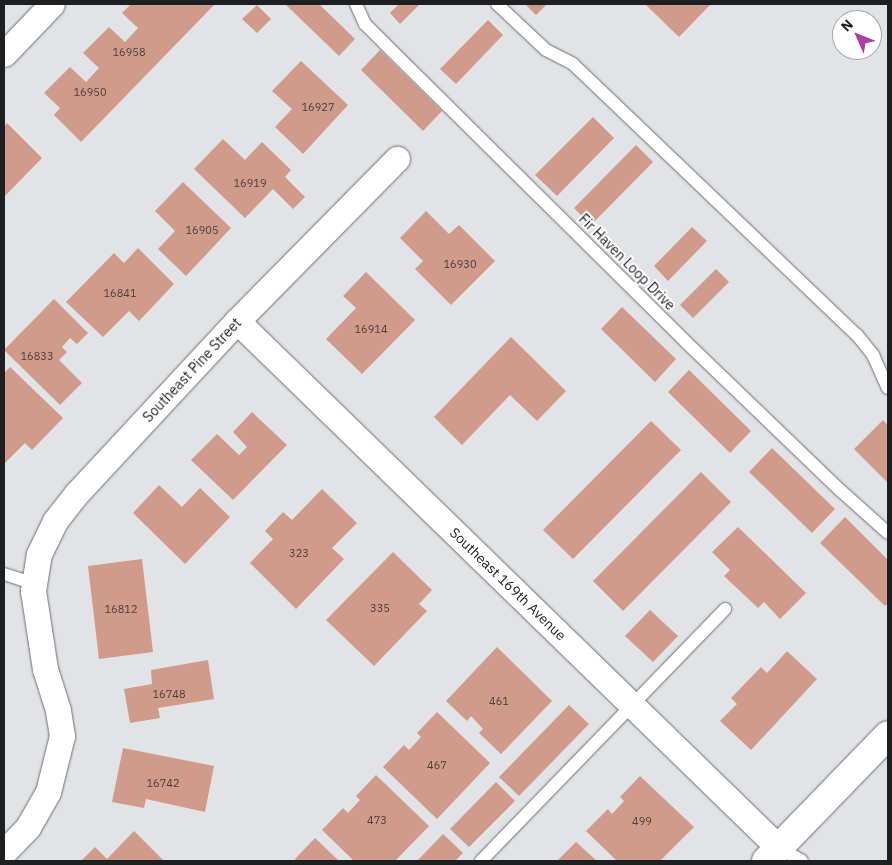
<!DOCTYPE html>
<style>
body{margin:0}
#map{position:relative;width:892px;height:865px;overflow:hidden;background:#e2e3e7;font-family:"IBM Plex Sans",sans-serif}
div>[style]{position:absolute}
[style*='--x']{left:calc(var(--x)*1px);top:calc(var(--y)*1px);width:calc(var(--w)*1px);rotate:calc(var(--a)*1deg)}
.building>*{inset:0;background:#d19b8c}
.roads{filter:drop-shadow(0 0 1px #6e6f73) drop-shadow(0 0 1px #6e6f73)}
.service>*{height:12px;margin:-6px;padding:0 6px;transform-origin:6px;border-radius:6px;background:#fff}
.minor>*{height:25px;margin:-12.5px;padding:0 12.5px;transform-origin:12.5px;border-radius:12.5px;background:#fff}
.primary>*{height:28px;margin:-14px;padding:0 14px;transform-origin:14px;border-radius:14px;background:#fff}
span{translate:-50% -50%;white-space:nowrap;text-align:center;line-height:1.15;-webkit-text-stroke:4px #fff;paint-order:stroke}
.number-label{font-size:11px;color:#4b3e3b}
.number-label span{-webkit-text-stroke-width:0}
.street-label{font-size:14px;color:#1e1f20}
.frame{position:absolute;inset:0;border:5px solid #1e1f20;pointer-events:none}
.north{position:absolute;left:832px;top:10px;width:50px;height:50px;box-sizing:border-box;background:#fff;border:1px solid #a5a5a6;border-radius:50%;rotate:314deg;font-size:14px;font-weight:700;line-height:20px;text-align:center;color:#1e1f20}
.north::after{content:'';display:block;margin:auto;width:18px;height:22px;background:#a941a5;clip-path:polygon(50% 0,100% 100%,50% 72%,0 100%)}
</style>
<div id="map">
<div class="building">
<i style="clip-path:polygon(131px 4px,215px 4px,81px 142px,54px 115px,60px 108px,44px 93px,70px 67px,86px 82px,99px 68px,83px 53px,109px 27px,125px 42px,138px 28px,122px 13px)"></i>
<i style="clip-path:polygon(285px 4px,319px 4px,355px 39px,339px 56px)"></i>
<i style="clip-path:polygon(399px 4px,420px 4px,400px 24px,390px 13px)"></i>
<i style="clip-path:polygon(525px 4px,547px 4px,536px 15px)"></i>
<i style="clip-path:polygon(645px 4px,711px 4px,679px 37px)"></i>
<i style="clip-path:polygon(257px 5px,271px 19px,257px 33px,242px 19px)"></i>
<i style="clip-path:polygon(488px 20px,503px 35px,456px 84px,440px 69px)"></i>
<i style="clip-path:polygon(380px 50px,442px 111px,423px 131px,361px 70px)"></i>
<i style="clip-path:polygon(301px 61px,348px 105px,303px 154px,275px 127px,292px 109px,272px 91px)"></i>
<i style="clip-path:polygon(593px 117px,614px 138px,557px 196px,535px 175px)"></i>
<i style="clip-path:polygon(7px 123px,42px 158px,4px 197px,4px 127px)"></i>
<i style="clip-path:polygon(223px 139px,245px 160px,262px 142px,291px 170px,285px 177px,305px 197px,293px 209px,273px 189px,245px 218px,194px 169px)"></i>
<i style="clip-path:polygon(636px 145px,653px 162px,591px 225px,574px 208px)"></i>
<i style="clip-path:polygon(183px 182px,231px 228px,186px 276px,158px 249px,175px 231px,155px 211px)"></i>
<i style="clip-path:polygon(426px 211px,449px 234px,459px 225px,495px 261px,451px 305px,415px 269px,423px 261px,400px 238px)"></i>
<i style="clip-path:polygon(692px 227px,707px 241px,668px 281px,654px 266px)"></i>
<i style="clip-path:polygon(138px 248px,174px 284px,139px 321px,129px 311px,103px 337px,66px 302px,114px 253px,124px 263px)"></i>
<i style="clip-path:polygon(716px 269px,729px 282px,693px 318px,680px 305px)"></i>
<i style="clip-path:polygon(366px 272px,415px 320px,362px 374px,326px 339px,356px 308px,343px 296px)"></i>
<i style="clip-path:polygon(54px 299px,88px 333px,77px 344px,70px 338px,62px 347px,67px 352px,59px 360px,82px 383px,60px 405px,4px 350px)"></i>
<i style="clip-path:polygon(622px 307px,676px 359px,655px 382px,601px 329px)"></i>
<i style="clip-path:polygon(511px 337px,566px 391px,537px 421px,510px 395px,462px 445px,434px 417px)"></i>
<i style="clip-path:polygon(10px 367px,63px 418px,32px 450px,25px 443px,4px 464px,4px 373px)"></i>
<i style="clip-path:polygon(689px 370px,751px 431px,730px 453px,668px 392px)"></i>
<i style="clip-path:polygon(252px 412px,287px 445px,233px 500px,191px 460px,217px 434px,239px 455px,247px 447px,233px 432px)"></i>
<i style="clip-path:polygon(883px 420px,888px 426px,888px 483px,854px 449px)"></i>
<i style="clip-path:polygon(651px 421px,681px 450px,573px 559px,543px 530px)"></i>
<i style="clip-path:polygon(772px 448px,835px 509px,812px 533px,749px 472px)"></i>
<i style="clip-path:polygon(701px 472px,731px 502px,623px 611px,593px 581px)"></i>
<i style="clip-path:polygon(159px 485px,182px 507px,200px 488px,230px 517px,185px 564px,133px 513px)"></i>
<i style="clip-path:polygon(322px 489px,357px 523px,332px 548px,344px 559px,296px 609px,250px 563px,273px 539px,265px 531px,283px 512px,292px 520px)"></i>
<i style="clip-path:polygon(845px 517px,888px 560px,888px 603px,885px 606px,820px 543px)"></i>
<i style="clip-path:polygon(738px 527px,806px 593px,780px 619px,764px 602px,758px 608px,724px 576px,730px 570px,712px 552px)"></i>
<i style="clip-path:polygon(393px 552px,432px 590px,419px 604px,427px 611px,374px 666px,326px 620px)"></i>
<i style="clip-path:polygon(142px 559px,153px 652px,99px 659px,88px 566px)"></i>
<i style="clip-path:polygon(650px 610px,678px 636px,653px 662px,625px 636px)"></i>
<i style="clip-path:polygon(497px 647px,552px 701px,501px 754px,479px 733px,483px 729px,471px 716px,467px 721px,446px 701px)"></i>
<i style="clip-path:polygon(787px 651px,817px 679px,751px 750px,720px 721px,737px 704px,731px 698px,761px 667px,767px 673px)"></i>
<i style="clip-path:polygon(208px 660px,214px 699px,158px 708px,160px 718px,130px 723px,124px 689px,152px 684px,151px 670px)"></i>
<i style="clip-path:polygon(569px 705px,589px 724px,519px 796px,499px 777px)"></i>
<i style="clip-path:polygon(437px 712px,490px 763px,437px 819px,383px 767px,404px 745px,409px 750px,421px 737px,417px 733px)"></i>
<i style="clip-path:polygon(123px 748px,214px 766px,205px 812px,146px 799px,144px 808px,112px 802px)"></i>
<i style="clip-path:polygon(376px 775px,429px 826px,395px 861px,354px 861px,322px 830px,343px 808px,348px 813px,360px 800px,356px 796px)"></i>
<i style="clip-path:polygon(640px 776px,694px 827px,660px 861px,617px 861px,586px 831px,608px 809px,612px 814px,624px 801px,620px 797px)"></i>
<i style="clip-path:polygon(496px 782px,515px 801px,469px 847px,450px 829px)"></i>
<i style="clip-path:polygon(134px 831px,164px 861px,81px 861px,95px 847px,107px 859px)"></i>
<i style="clip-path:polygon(443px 834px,463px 853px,455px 861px,417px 861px)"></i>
<i style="clip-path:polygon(315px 838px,339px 861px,297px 861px,295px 859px)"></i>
<i style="clip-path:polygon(576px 842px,597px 861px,557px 861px)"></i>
</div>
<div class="roads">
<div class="service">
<i style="--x:356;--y:4;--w:22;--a:66"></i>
<i style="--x:365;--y:24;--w:27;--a:45"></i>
<i style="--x:384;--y:43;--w:426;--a:44.7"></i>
<i style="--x:687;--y:343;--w:212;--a:43.9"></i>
<i style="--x:840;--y:490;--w:64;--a:41.9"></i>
<i style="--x:497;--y:4;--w:67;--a:43.2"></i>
<i style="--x:546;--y:50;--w:30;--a:27"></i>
<i style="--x:573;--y:64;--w:393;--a:43.7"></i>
<i style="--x:857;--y:335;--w:26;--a:51"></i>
<i style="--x:873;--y:355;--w:36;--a:66"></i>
<i style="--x:4;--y:574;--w:33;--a:18"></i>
<i style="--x:779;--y:848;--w:26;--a:29"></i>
<i style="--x:481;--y:861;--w:351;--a:-45.9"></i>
</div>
<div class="minor">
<i style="--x:4;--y:54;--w:69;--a:-46.2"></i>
<i style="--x:237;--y:321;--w:756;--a:44.2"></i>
<i style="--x:4;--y:852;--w:35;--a:-46"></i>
<i style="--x:28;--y:827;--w:40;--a:-60.3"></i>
<i style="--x:48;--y:792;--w:58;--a:-76"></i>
<i style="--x:62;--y:736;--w:26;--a:-99"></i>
<i style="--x:58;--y:710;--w:43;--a:-107.6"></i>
<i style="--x:45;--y:669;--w:79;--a:-98.7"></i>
<i style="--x:33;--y:591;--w:37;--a:-81"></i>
<i style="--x:39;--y:554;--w:37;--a:-64"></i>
<i style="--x:55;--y:521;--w:36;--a:-52"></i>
<i style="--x:77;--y:493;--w:235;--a:-47.1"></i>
<i style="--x:237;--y:321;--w:228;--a:-45.4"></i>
</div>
<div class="primary">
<i style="--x:766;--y:861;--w:175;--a:-45.9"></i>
</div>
</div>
<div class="number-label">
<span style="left:129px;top:52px">16958</span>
<span style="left:90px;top:92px">16950</span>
<span style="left:318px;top:107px">16927</span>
<span style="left:250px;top:183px">16919</span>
<span style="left:202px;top:230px">16905</span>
<span style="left:460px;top:264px">16930</span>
<span style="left:120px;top:293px">16841</span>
<span style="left:371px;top:329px">16914</span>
<span style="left:37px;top:356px">16833</span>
<span style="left:299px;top:553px">323</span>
<span style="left:380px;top:608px">335</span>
<span style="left:121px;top:609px">16812</span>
<span style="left:169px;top:694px">16748</span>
<span style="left:499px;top:701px">461</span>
<span style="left:437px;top:765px">467</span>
<span style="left:163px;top:783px">16742</span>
<span style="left:377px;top:820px">473</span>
<span style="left:642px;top:821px">499</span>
</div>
<div class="street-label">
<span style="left:627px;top:262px;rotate:45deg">Fir Haven Loop Drive</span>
<span style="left:192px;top:370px;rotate:-47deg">Southeast Pine Street</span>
<span style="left:508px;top:584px;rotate:44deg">Southeast 169th Avenue</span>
</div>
<div class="frame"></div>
<div class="north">N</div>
</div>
